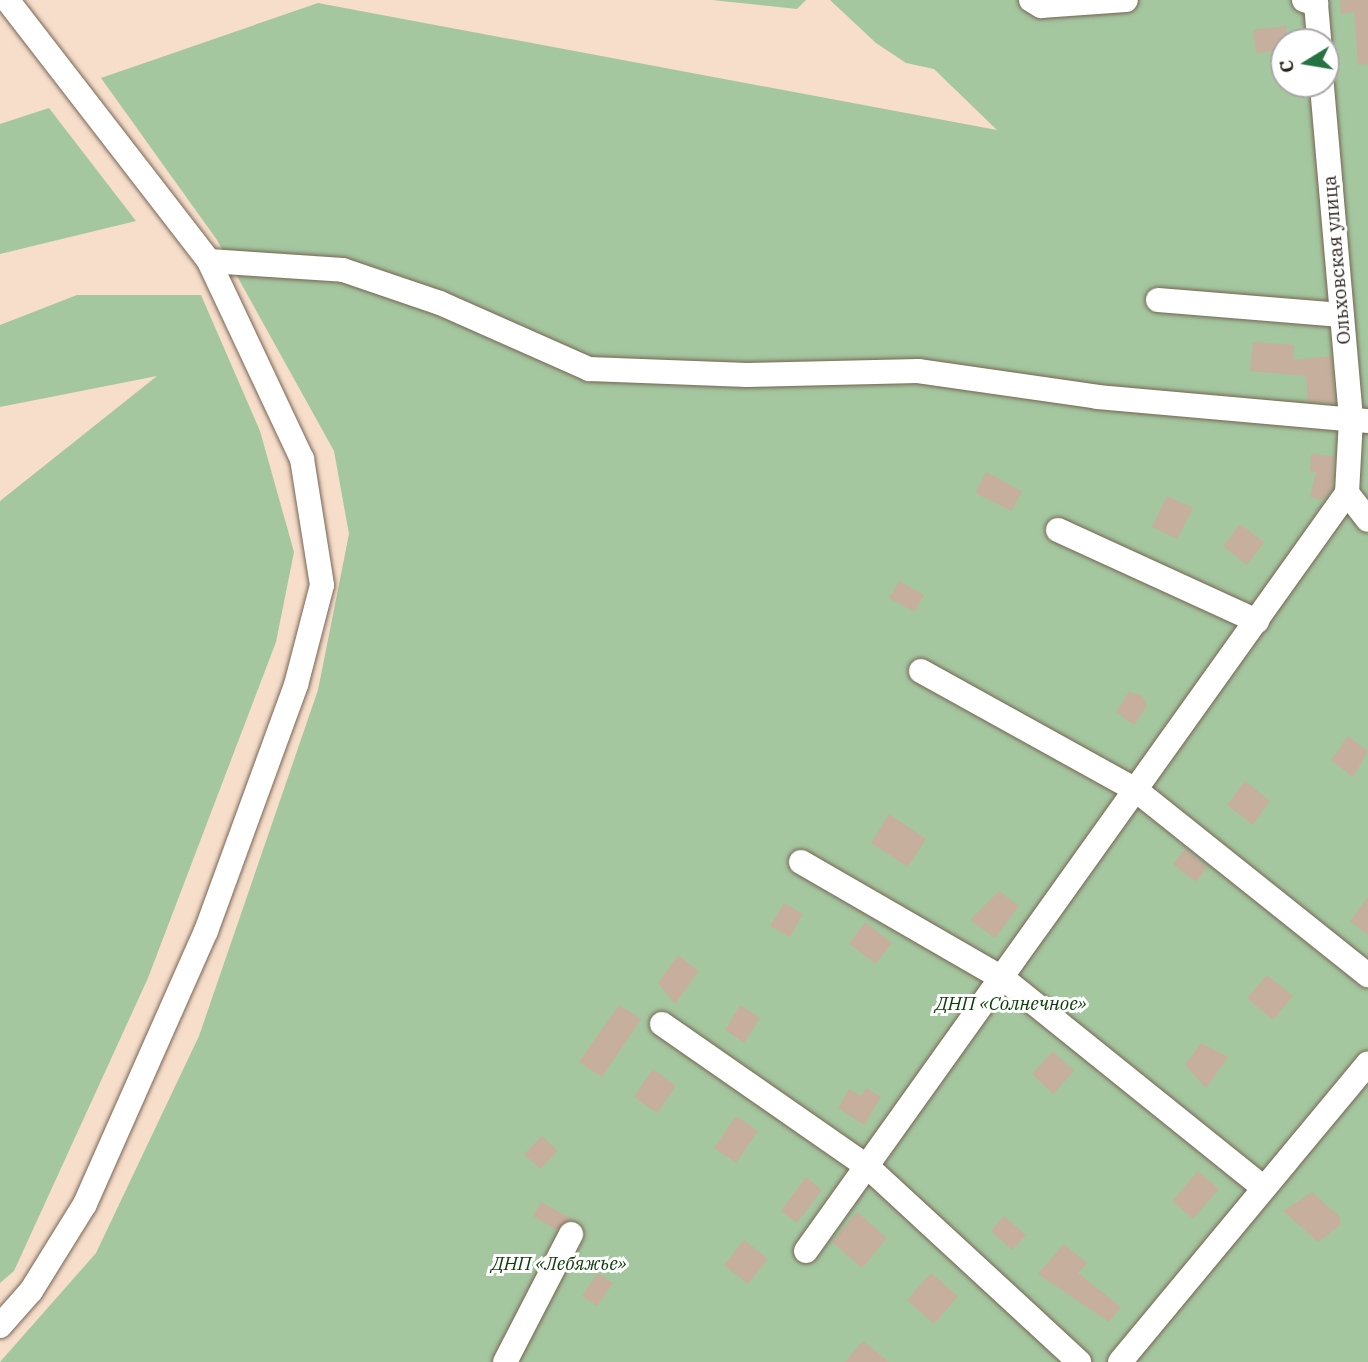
<!DOCTYPE html>
<meta charset="utf-8">
<style>
body{margin:0}
#map{position:relative;width:1368px;height:1362px;overflow:hidden;background:#f6decb;font-family:"IBM Plex Serif",serif}
div>[style]{position:absolute}
[style*='--x']{left:calc(var(--x)*1px);top:calc(var(--y)*1px);width:calc(var(--w)*1px);rotate:calc(var(--a)*1deg)}
.green>*{inset:0;background:#a4c7a0}
.building>*{inset:0;background:#c6af9d}
.roads{filter:drop-shadow(0 0 2px #786453) drop-shadow(0 0 2px #786453)}
.minor>*{height:24px;margin:-12px;padding:0 12px;transform-origin:12px;border-radius:12px;background:#fff}
span{translate:-50% -50%;white-space:nowrap;text-align:center;line-height:1.15;-webkit-text-stroke:6px #fff;paint-order:stroke}
.street-label{font-size:19px;color:#2d241d}
.park-label{font-size:19px;color:#0b3d08;font-style:italic}
.north{position:absolute;left:1270px;top:28px;width:70px;height:70px;box-sizing:border-box;background:#fff;border:2px solid #aba7a5;border-radius:50%;rotate:259deg;font-size:19px;font-weight:700;line-height:28px;text-align:center;color:#2d241d}
.north::after{content:'';display:block;margin:auto;width:24px;height:32px;background:#257343;clip-path:polygon(50% 0,100% 100%,50% 72%,0 100%)}
</style>
<div id="map">
<div class="green">
<i style="clip-path:polygon(712px 0,806px 0,797px 9px)"></i>
<i style="clip-path:polygon(evenodd,830px 0,1368px 0,1368px 1362px,0 1362px,96px 1253px,199px 1036px,318px 690px,349px 534px,334px 451px,217px 240px,101px 78px,318px 3px,997px 130px,934px 69px,906px 63px,876px 43px,830px 0,1284px 42px,1326px 42px,1326px 84px,1284px 84px,1284px 42px)"></i>
<i style="clip-path:polygon(49px 108px,136px 221px,0 254px,0 124px)"></i>
<i style="clip-path:polygon(77px 295px,201px 295px,260px 431px,294px 552px,276px 642px,148px 978px,14px 1271px,0 1283px,0 501px,157px 376px,0 407px,0 325px)"></i>
</div>
<div class="building">
<i style="clip-path:polygon(1340px 0,1368px 0,1368px 64px,1358px 65px,1354px 12px,1341px 14px)"></i>
<i style="clip-path:polygon(1287px 26px,1283px 50px,1256px 53px,1253px 30px)"></i>
<i style="clip-path:polygon(1253px 342px,1294px 345px,1293px 360px,1331px 356px,1335px 403px,1308px 401px,1306px 376px,1250px 371px)"></i>
<i style="clip-path:polygon(1311px 454px,1334px 456px,1332px 488px,1323px 500px,1310px 497px,1316px 472px,1310px 471px)"></i>
<i style="clip-path:polygon(986px 472px,1022px 491px,1012px 511px,975px 493px)"></i>
<i style="clip-path:polygon(1167px 496px,1193px 508px,1177px 539px,1152px 527px)"></i>
<i style="clip-path:polygon(1240px 524px,1264px 542px,1247px 565px,1223px 546px)"></i>
<i style="clip-path:polygon(899px 581px,924px 595px,914px 612px,889px 598px)"></i>
<i style="clip-path:polygon(1129px 692px,1142px 695px,1147px 706px,1134px 725px,1116px 712px)"></i>
<i style="clip-path:polygon(1348px 736px,1368px 751px,1353px 777px,1331px 760px)"></i>
<i style="clip-path:polygon(1245px 781px,1270px 801px,1253px 825px,1227px 805px)"></i>
<i style="clip-path:polygon(889px 814px,926px 839px,908px 867px,871px 843px)"></i>
<i style="clip-path:polygon(1185px 849px,1207px 867px,1196px 882px,1173px 864px)"></i>
<i style="clip-path:polygon(999px 891px,1019px 906px,995px 938px,970px 920px)"></i>
<i style="clip-path:polygon(1368px 897px,1368px 935px,1350px 921px)"></i>
<i style="clip-path:polygon(784px 903px,803px 914px,790px 937px,770px 926px)"></i>
<i style="clip-path:polygon(865px 922px,892px 943px,876px 964px,849px 944px)"></i>
<i style="clip-path:polygon(678px 955px,699px 971px,675px 1004px,658px 983px)"></i>
<i style="clip-path:polygon(1267px 975px,1293px 996px,1273px 1020px,1247px 998px)"></i>
<i style="clip-path:polygon(619px 1005px,641px 1019px,602px 1077px,579px 1062px)"></i>
<i style="clip-path:polygon(740px 1005px,760px 1018px,744px 1043px,725px 1030px)"></i>
<i style="clip-path:polygon(1201px 1043px,1228px 1057px,1206px 1088px,1185px 1065px)"></i>
<i style="clip-path:polygon(1053px 1051px,1074px 1071px,1053px 1094px,1032px 1074px)"></i>
<i style="clip-path:polygon(653px 1069px,676px 1086px,657px 1113px,634px 1097px)"></i>
<i style="clip-path:polygon(866px 1088px,881px 1097px,864px 1125px,838px 1108px,849px 1089px,861px 1096px)"></i>
<i style="clip-path:polygon(736px 1116px,758px 1131px,736px 1163px,714px 1148px)"></i>
<i style="clip-path:polygon(542px 1136px,558px 1151px,540px 1169px,524px 1154px)"></i>
<i style="clip-path:polygon(1198px 1171px,1219px 1189px,1193px 1219px,1172px 1201px)"></i>
<i style="clip-path:polygon(806px 1177px,822px 1190px,797px 1223px,781px 1211px)"></i>
<i style="clip-path:polygon(1312px 1192px,1340px 1217px,1340px 1225px,1318px 1242px,1283px 1211px)"></i>
<i style="clip-path:polygon(541px 1202px,572px 1219px,556px 1230px,533px 1216px)"></i>
<i style="clip-path:polygon(857px 1212px,887px 1238px,862px 1268px,832px 1242px)"></i>
<i style="clip-path:polygon(1004px 1216px,1026px 1235px,1012px 1250px,991px 1231px)"></i>
<i style="clip-path:polygon(744px 1240px,768px 1259px,748px 1284px,724px 1265px)"></i>
<i style="clip-path:polygon(1064px 1244px,1087px 1263px,1078px 1273px,1121px 1307px,1109px 1322px,1038px 1274px)"></i>
<i style="clip-path:polygon(598px 1273px,613px 1283px,597px 1306px,582px 1296px)"></i>
<i style="clip-path:polygon(931px 1273px,958px 1296px,934px 1324px,907px 1300px)"></i>
<i style="clip-path:polygon(863px 1341px,889px 1362px,845px 1362px)"></i>
</div>
<div class="roads">
<div class="minor">
<i style="--x:1031;--y:0;--w:12;--a:31"></i>
<i style="--x:1041;--y:6;--w:85;--a:-4"></i>
<i style="--x:1304;--y:0;--w:13;--a:18"></i>
<i style="--x:1316;--y:4;--w:38;--a:85"></i>
<i style="--x:209;--y:261;--w:134;--a:3.8"></i>
<i style="--x:343;--y:270;--w:102;--a:18.8"></i>
<i style="--x:440;--y:303;--w:163;--a:23.9"></i>
<i style="--x:589;--y:369;--w:158;--a:2.2"></i>
<i style="--x:747;--y:375;--w:171;--a:-1.3"></i>
<i style="--x:918;--y:371;--w:182;--a:8.2"></i>
<i style="--x:1098;--y:397;--w:271;--a:5.1"></i>
<i style="--x:1158;--y:300;--w:184;--a:4.7"></i>
<i style="--x:1347;--y:493;--w:34;--a:52"></i>
<i style="--x:1058;--y:530;--w:219;--a:24.6"></i>
<i style="--x:921;--y:671;--w:246;--a:29"></i>
<i style="--x:1136;--y:790;--w:297;--a:38.6"></i>
<i style="--x:801;--y:862;--w:234;--a:30"></i>
<i style="--x:1004;--y:979;--w:330;--a:38.8"></i>
<i style="--x:662;--y:1024;--w:252;--a:34.8"></i>
<i style="--x:869;--y:1168;--w:286;--a:42.7"></i>
<i style="--x:806;--y:1251;--w:931;--a:-54.48"></i>
<i style="--x:1347;--y:493;--w:75;--a:-86.9"></i>
<i style="--x:1351;--y:418;--w:335;--a:-95"></i>
<i style="--x:0;--y:1326;--w:47;--a:-48.5"></i>
<i style="--x:31;--y:1291;--w:102;--a:-58.2"></i>
<i style="--x:85;--y:1204;--w:299;--a:-66.1"></i>
<i style="--x:206;--y:931;--w:262;--a:-69.9"></i>
<i style="--x:296;--y:685;--w:103;--a:-75.4"></i>
<i style="--x:322;--y:585;--w:128;--a:-99"></i>
<i style="--x:302;--y:459;--w:219;--a:-115.2"></i>
<i style="--x:209;--y:261;--w:330;--a:-127.7"></i>
<i style="--x:505;--y:1362;--w:144;--a:-62.7"></i>
<i style="--x:1120;--y:1362;--w:388;--a:-50.3"></i>
</div>
</div>
<div class="street-label">
<span style="left:1337px;top:260px;rotate:-95deg">Ольховская улица</span>
</div>
<div class="park-label">
<span style="left:1011px;top:1004px">ДНП «Солнечное»</span>
<span style="left:559px;top:1264px">ДНП «Лебяжье»</span>
</div>
<div class="north">С</div>
</div>
